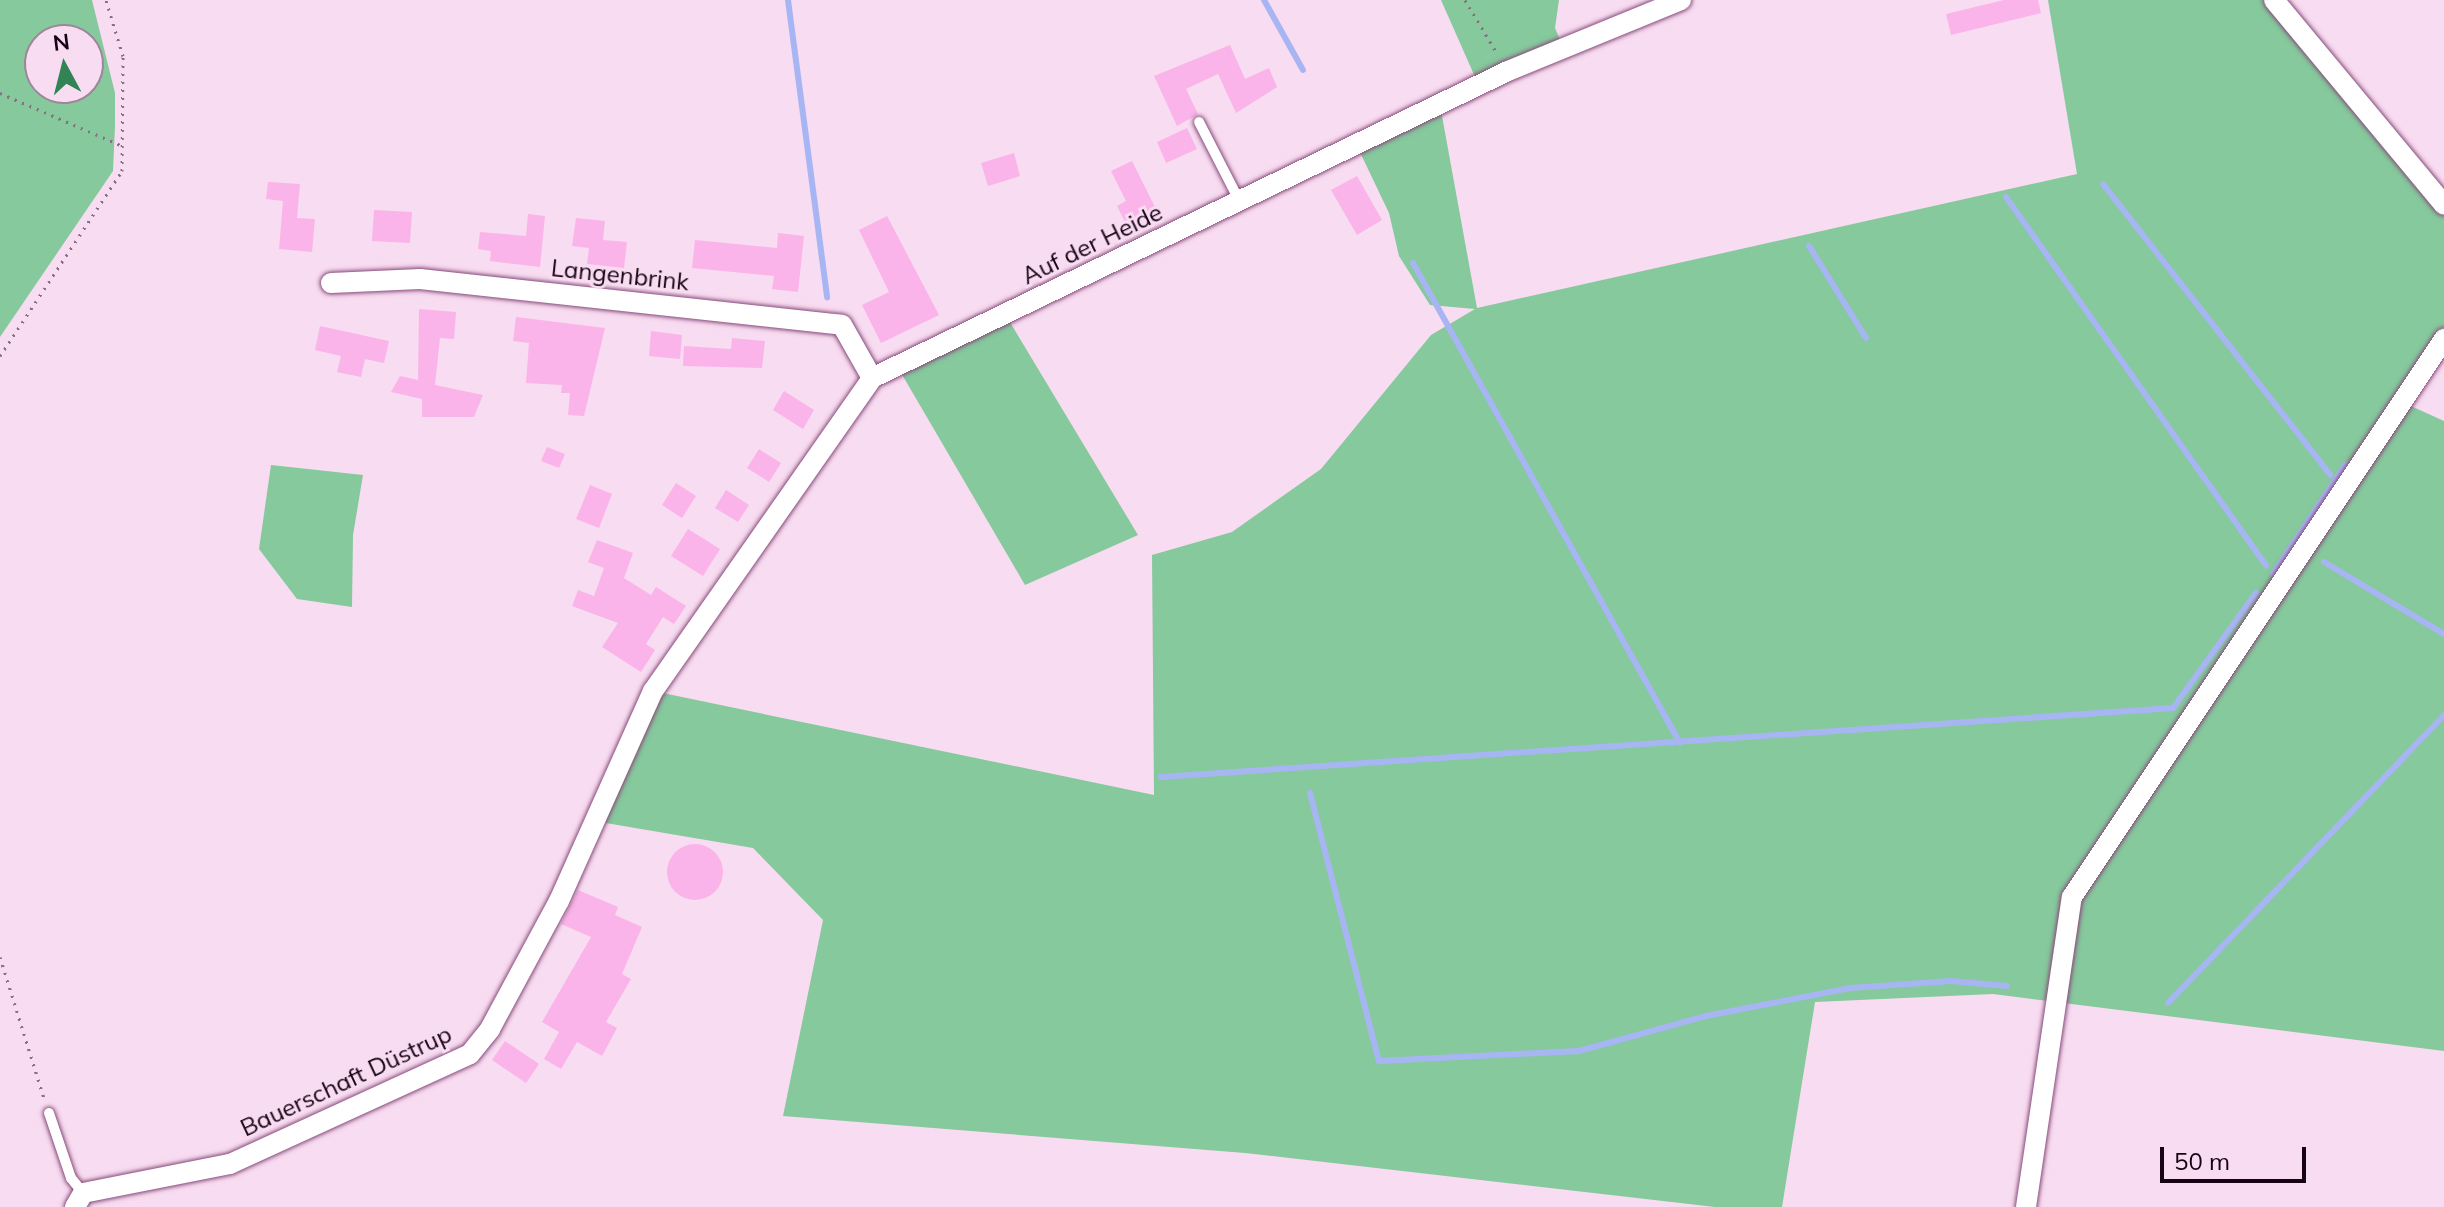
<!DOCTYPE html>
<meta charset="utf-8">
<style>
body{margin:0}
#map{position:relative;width:2444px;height:1207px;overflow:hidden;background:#f8dcf1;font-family:Mulish,sans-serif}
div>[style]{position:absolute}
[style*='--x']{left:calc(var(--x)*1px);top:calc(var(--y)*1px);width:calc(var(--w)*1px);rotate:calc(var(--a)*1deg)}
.green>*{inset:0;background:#85c99d}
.stream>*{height:6px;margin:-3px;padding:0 3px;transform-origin:3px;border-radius:3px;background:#a8b5f3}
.building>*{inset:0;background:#fab4e9}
.round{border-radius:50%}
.path>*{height:3px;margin-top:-1.5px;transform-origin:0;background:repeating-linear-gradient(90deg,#876f82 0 2px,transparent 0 8px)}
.roads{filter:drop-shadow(0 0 2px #884a7b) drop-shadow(0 0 2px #884a7b)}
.lane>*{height:10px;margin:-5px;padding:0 5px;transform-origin:5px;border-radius:5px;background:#fff}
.street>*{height:20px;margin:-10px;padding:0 10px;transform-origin:10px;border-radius:10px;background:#fff}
span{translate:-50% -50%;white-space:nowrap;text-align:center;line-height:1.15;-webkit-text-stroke:6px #f8dcf1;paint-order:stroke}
.street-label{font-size:24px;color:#180314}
.north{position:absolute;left:24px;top:24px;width:80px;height:80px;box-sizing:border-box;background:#f8dcf1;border:2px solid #9e8599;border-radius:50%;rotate:353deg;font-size:22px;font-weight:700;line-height:32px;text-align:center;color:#180314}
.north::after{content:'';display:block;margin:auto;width:28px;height:36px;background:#328455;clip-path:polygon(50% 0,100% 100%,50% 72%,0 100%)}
.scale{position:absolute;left:2160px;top:1147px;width:146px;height:36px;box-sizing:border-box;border:4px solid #180314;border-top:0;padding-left:10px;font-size:24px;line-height:28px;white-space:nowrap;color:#180314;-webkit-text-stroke:6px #f8dcf1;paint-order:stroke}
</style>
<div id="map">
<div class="green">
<i style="clip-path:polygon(evenodd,0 0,92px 0,115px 93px,115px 126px,113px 171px,0 337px,0 0,40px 40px,88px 40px,88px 88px,40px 88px,40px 40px)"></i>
<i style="clip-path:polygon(1441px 0,1559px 0,1555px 28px,1564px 49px,1479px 86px)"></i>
<i style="clip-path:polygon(2048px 0,2274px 0,2444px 205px,2444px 339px,2402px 402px,2444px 421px,2444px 1051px,1993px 994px,1815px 1002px,1782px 1207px,1715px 1207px,1245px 1153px,783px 1116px,823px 920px,753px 848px,594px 821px,653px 691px,1154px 795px,1152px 555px,1232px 532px,1321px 469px,1431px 335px,1475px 309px,1430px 305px,1399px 256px,1389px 213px,1357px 146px,1440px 105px,1477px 308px,2077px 174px)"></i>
<i style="clip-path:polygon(1005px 314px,1138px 535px,1025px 585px,897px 366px)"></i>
<i style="clip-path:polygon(271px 465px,363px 475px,353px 535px,352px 607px,297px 599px,259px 549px)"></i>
</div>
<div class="stream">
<i style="--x:788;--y:0;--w:300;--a:82.5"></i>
<i style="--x:1264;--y:0;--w:80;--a:60.9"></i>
<i style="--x:2103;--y:184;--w:369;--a:52"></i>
<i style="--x:2006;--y:197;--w:451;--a:54.8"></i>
<i style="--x:1809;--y:246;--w:108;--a:58.2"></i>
<i style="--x:1413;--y:263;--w:549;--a:60.92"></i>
<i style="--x:2324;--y:562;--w:140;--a:31"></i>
<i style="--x:2273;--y:574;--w:131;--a:-56.6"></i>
<i style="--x:1161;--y:777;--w:1014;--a:-3.9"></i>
<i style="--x:2173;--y:708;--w:142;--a:-54.2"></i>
<i style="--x:1310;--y:793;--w:277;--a:75.6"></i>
<i style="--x:1379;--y:1061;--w:200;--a:-2.9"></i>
<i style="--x:1579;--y:1051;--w:132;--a:-15.4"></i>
<i style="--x:1706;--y:1016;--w:147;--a:-11"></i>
<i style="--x:1850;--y:988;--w:101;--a:-4"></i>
<i style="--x:1951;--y:981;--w:56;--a:5.1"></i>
<i style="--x:2168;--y:1003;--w:399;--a:-46.2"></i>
</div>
<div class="building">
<i style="clip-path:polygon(2004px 0,2038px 0,2041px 13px,1951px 35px,1946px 14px)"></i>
<i style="clip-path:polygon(1230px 45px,1245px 79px,1269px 68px,1277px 87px,1236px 113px,1218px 74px,1186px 89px,1198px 114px,1177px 126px,1154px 76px)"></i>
<i style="clip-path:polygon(1187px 128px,1197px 149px,1166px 163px,1157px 142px)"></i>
<i style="clip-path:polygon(1014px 153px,1020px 176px,988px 186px,981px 163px)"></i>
<i style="clip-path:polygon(1132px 161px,1157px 211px,1127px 226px,1117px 206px,1126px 201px,1111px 171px)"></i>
<i style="clip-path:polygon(1357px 176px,1382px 220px,1357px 235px,1331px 190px)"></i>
<i style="clip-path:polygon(268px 182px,300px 184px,297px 218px,315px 219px,312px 252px,279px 249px,283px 201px,266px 199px)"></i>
<i style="clip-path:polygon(374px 210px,412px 212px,410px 243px,372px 241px)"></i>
<i style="clip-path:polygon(528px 214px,545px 216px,540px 267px,490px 261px,491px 251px,478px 249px,480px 232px,526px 236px)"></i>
<i style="clip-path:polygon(887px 216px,939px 315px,881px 343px,862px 305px,889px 292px,859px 230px)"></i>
<i style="clip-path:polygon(576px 218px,605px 221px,603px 240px,627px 242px,624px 268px,587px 264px,589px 248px,572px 246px)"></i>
<i style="clip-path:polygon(778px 233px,804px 236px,798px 292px,772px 289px,774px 276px,692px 268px,695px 240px,777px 248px)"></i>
<i style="clip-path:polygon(419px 309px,456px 312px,454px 339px,440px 338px,435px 385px,483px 395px,474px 417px,422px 417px,422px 399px,391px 392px,400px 376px,418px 380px)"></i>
<i style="clip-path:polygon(516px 317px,605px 328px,584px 416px,568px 415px,570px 393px,561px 393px,562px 385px,526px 383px,529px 343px,513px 341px)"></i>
<i style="clip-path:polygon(320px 326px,389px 341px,384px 363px,365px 359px,361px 377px,337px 372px,341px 356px,315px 350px)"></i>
<i style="clip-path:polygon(651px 331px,682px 335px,680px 359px,649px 356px)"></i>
<i style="clip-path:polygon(732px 338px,765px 341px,762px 368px,683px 366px,684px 346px,731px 349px)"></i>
<i style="clip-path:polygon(784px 391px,814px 410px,803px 429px,773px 410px)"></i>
<i style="clip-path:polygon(547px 447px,565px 454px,559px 468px,541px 461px)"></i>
<i style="clip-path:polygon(759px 449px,781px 463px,769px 482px,747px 468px)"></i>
<i style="clip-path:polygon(676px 483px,696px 496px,682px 518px,662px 505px)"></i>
<i style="clip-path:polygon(590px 485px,612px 494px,599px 528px,576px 519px)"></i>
<i style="clip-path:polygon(726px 490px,749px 505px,738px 522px,715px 508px)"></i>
<i style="clip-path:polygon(688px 529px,720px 549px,703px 576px,671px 556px)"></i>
<i style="clip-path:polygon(597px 540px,633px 553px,624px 578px,651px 595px,656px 587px,686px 606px,674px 624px,663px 617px,646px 644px,655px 650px,641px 672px,602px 647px,618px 623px,572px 606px,578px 590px,594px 596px,604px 568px,588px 562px)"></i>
<i class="round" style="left:667px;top:844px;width:56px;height:56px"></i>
<i style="clip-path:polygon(578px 890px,618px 907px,615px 915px,642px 927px,622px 974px,631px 979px,606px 1022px,617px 1028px,602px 1056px,577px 1042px,561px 1069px,544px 1059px,559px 1032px,542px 1022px,591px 937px,561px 924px)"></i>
<i style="clip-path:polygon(505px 1041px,539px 1064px,526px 1083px,492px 1060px)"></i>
</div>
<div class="path">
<i style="--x:1465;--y:0;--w:64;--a:59"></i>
<i style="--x:0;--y:93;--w:134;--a:23.3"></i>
<i style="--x:0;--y:356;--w:222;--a:-56.6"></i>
<i style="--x:122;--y:171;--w:115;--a:-89.5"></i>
<i style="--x:123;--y:56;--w:59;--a:-106.9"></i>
<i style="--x:0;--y:957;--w:148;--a:72.7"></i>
</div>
<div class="roads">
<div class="lane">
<i style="--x:1199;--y:122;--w:90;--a:62.9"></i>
<i style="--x:49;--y:1113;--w:69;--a:71.3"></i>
<i style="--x:71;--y:1178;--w:19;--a:51"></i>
</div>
<div class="street">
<i style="--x:2274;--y:0;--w:266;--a:50.3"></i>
<i style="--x:331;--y:283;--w:89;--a:-2.6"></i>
<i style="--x:420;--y:279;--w:424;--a:6.2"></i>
<i style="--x:842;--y:325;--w:61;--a:60.5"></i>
<i style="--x:75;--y:1207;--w:16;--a:-60"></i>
<i style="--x:83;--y:1193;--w:150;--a:-11.2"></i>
<i style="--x:230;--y:1164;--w:264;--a:-24.6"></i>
<i style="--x:470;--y:1054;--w:32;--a:-51"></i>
<i style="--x:490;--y:1029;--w:145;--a:-61.7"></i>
<i style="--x:559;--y:901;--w:230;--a:-65.9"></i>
<i style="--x:653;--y:691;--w:382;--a:-55"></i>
<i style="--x:872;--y:378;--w:706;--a:-25.77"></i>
<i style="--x:1508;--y:71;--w:187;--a:-22.3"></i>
<i style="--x:2026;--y:1207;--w:313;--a:-81.6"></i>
<i style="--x:2072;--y:897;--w:671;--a:-56.31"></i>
</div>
</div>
<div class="street-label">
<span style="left:1092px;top:244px;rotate:-26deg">Auf der Heide</span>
<span style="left:620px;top:275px;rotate:6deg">Langenbrink</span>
<span style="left:346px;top:1081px;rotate:-25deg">Bauerschaft Düstrup</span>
</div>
<div class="north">N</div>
<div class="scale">50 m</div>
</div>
